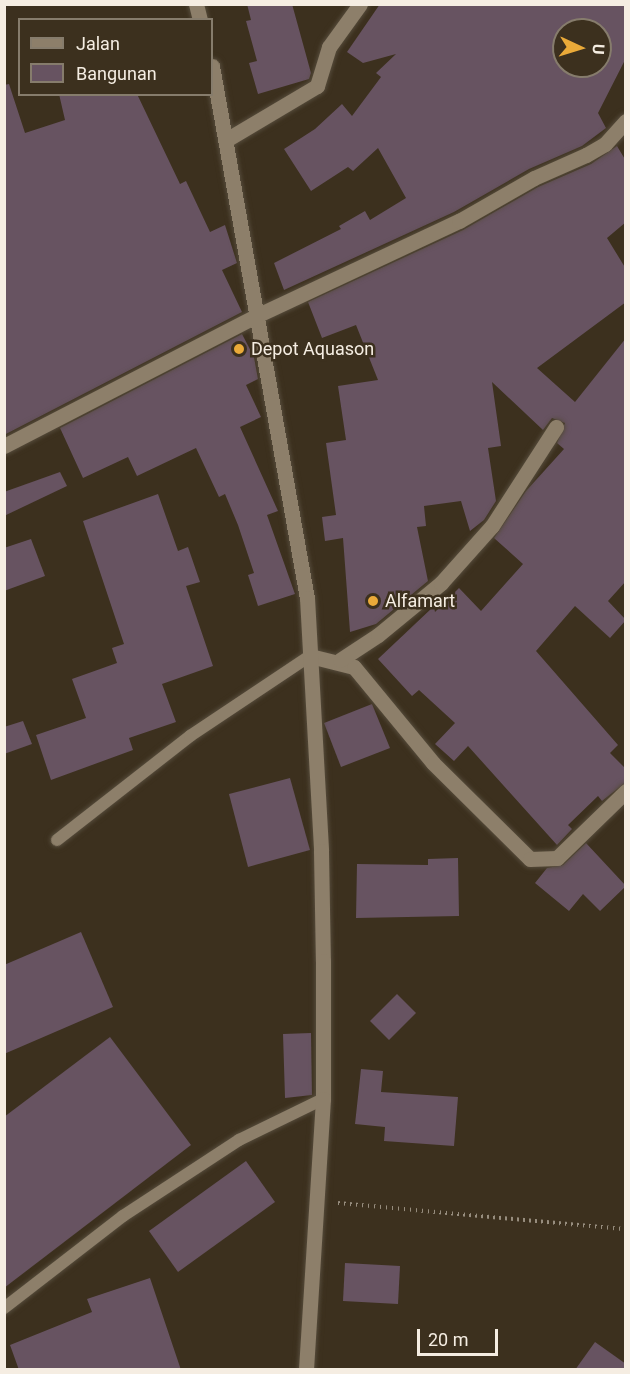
<!DOCTYPE html>
<style>
body{margin:0}
#map{position:relative;width:630px;height:1374px;overflow:hidden;background:#3c301e;font-family:Roboto,sans-serif}
div>[style]{position:absolute}
[style*='--x']{left:calc(var(--x)*1px);top:calc(var(--y)*1px);width:calc(var(--w)*1px);rotate:calc(var(--a)*1deg)}
.building>*{inset:0;background:#675361}
.path>*{height:4px;margin-top:-2px;transform-origin:0;background:repeating-linear-gradient(90deg,#978d7e 0 1.5px,transparent 0 6px)}
.roads{filter:drop-shadow(0 0 2px #554b3b) drop-shadow(0 0 2px #554b3b)}
.service>*{height:12px;margin:-6px;padding:0 6px;transform-origin:6px;border-radius:6px;background:#8d7f6a}
.minor>*{height:15px;margin:-7.5px;padding:0 7.5px;transform-origin:7.5px;border-radius:7.5px;background:#8d7f6a}
.tertiary>*{height:15px;margin:-7.5px;padding:0 7.5px;transform-origin:7.5px;border-radius:7.5px;background:#8d7f6a}
.dots>*{width:16px;height:16px;translate:-50% -50%;box-sizing:border-box;border:3px solid #3c301e;border-radius:50%}
span{translate:-50% -50%;white-space:nowrap;text-align:center;line-height:1.15;-webkit-text-stroke:5px #3c301e;paint-order:stroke}
.poi-label{font-size:18px;color:#f5ede2}
.left{translate:0 -50%;text-align:left}
.frame{position:absolute;inset:0;border:6px solid #f5ede2;pointer-events:none}
.legend{position:absolute;left:18px;top:18px;width:195px;height:78px;box-sizing:border-box;background:#3c301e;border:2px solid #867c6c;margin:0;padding:8px 10px;list-style:none;font-size:18px;color:#f5ede2}
.legend li{display:flex;align-items:center;gap:12px;height:30px}
.legend b{width:30px;border:2px solid #867c6c}
.north{position:absolute;left:552px;top:18px;width:60px;height:60px;box-sizing:border-box;background:#3c301e;border:2px solid #867c6c;border-radius:50%;rotate:94deg;font-size:16px;font-weight:700;line-height:24px;text-align:center;color:#f5ede2}
.north::after{content:'';display:block;margin:auto;width:21px;height:27px;background:#eaaa39;clip-path:polygon(50% 0,100% 100%,50% 72%,0 100%)}
.scale{position:absolute;left:417px;top:1329px;width:81px;height:27px;box-sizing:border-box;border:3px solid #f5ede2;border-top:0;padding-left:8px;font-size:18px;line-height:21px;white-space:nowrap;color:#f5ede2;-webkit-text-stroke:4px #3c301e;paint-order:stroke}
</style>
<div id="map">
<div class="building">
<i style="clip-path:polygon(247px 4px,292px 4px,311px 73px,309px 79px,258px 94px,249px 63px,257px 61px,246px 21px,251px 20px)"></i>
<i style="clip-path:polygon(evenodd,380px 4px,626px 4px,626px 58px,598px 113px,606px 128px,582px 146px,529px 169px,454px 212px,284px 290px,274px 263px,341px 229px,339px 226px,365px 211px,370px 220px,406px 198px,378px 148px,353px 171px,348px 167px,311px 191px,284px 149px,315px 129px,342px 104px,352px 116px,381px 77px,376px 73px,396px 54px,363px 63px,347px 52px,380px 4px,564px 30px,600px 30px,600px 66px,564px 66px,564px 30px)"></i>
<i style="clip-path:polygon(9px 84px,25px 133px,65px 120px,59px 94px,137px 94px,180px 184px,186px 181px,210px 232px,225px 225px,237px 263px,222px 270px,242px 312px,4px 435px,4px 85px)"></i>
<i style="clip-path:polygon(617px 146px,626px 161px,626px 222px,607px 238px,626px 269px,626px 302px,537px 368px,575px 402px,626px 338px,626px 581px,608px 601px,626px 620px,610px 638px,575px 606px,536px 651px,618px 745px,610px 753px,626px 769px,626px 782px,602px 801px,598px 796px,568px 825px,572px 829px,557px 845px,468px 746px,454px 761px,435px 744px,455px 723px,419px 690px,412px 696px,378px 659px,433px 607px,424px 609px,433px 603px,435px 612px,459px 588px,481px 611px,523px 564px,494px 538px,526px 491px,564px 449px,557px 443px,565px 423px,552px 418px,543px 430px,492px 382px,501px 446px,488px 448px,496px 501px,484px 520px,470px 531px,461px 501px,424px 506px,426px 526px,417px 527px,428px 581px,376px 624px,350px 632px,343px 538px,325px 541px,322px 517px,336px 515px,326px 443px,346px 440px,338px 386px,378px 380px,356px 325px,322px 338px,308px 302px,463px 230px,538px 187px,591px 164px)"></i>
<i style="clip-path:polygon(242px 334px,254px 357px,258px 379px,246px 385px,261px 417px,240px 427px,278px 511px,267px 515px,295px 594px,258px 606px,248px 575px,254px 573px,238px 525px,225px 494px,219px 497px,196px 448px,137px 476px,128px 457px,83px 478px,60px 428px)"></i>
<i style="clip-path:polygon(60px 472px,67px 486px,4px 516px,4px 492px)"></i>
<i style="clip-path:polygon(158px 494px,178px 551px,188px 547px,200px 582px,186px 586px,213px 666px,162px 684px,176px 722px,129px 738px,133px 750px,51px 780px,36px 735px,86px 718px,72px 679px,117px 663px,112px 648px,124px 644px,83px 521px)"></i>
<i style="clip-path:polygon(31px 539px,45px 576px,4px 591px,4px 548px)"></i>
<i style="clip-path:polygon(372px 704px,390px 748px,341px 767px,324px 723px)"></i>
<i style="clip-path:polygon(23px 721px,32px 744px,4px 754px,4px 727px)"></i>
<i style="clip-path:polygon(290px 778px,310px 850px,248px 867px,229px 794px)"></i>
<i style="clip-path:polygon(586px 843px,626px 886px,600px 911px,583px 894px,569px 911px,535px 883px,547px 868px,563px 865px)"></i>
<i style="clip-path:polygon(458px 858px,459px 916px,356px 918px,357px 864px,428px 865px,428px 859px)"></i>
<i style="clip-path:polygon(81px 932px,113px 1007px,4px 1054px,4px 965px)"></i>
<i style="clip-path:polygon(397px 994px,416px 1013px,389px 1040px,370px 1021px)"></i>
<i style="clip-path:polygon(311px 1033px,312px 1095px,285px 1098px,283px 1034px)"></i>
<i style="clip-path:polygon(110px 1037px,191px 1145px,4px 1288px,4px 1117px)"></i>
<i style="clip-path:polygon(361px 1069px,383px 1071px,381px 1092px,458px 1097px,454px 1146px,384px 1141px,385px 1127px,355px 1124px)"></i>
<i style="clip-path:polygon(246px 1161px,275px 1202px,178px 1272px,149px 1231px)"></i>
<i style="clip-path:polygon(345px 1263px,400px 1266px,398px 1304px,343px 1301px)"></i>
<i style="clip-path:polygon(150px 1278px,181px 1370px,19px 1370px,10px 1345px,92px 1312px,87px 1299px)"></i>
<i style="clip-path:polygon(595px 1342px,626px 1364px,626px 1370px,575px 1370px)"></i>
</div>
<div class="path">
<i style="--x:338;--y:1203;--w:289;--a:5.2"></i>
</div>
<div class="roads">
<div class="service">
<i style="--x:57;--y:840;--w:169;--a:-38"></i>
<i style="--x:190;--y:736;--w:144;--a:-33.7"></i>
<i style="--x:4;--y:1308;--w:150;--a:-37.7"></i>
<i style="--x:123;--y:1216;--w:139;--a:-33.2"></i>
<i style="--x:239;--y:1140;--w:93;--a:-26"></i>
</div>
<div class="minor">
<i style="--x:226;--y:140;--w:106;--a:-30.7"></i>
<i style="--x:317;--y:86;--w:41;--a:-72.9"></i>
<i style="--x:329;--y:47;--w:53;--a:-54.2"></i>
<i style="--x:4;--y:446;--w:286;--a:-27.3"></i>
<i style="--x:258;--y:315;--w:222;--a:-25.1"></i>
<i style="--x:459;--y:221;--w:86;--a:-29.8"></i>
<i style="--x:534;--y:178;--w:57;--a:-23.9"></i>
<i style="--x:586;--y:155;--w:22;--a:-30"></i>
<i style="--x:605;--y:144;--w:31;--a:-48"></i>
<i style="--x:310;--y:656;--w:45;--a:14"></i>
<i style="--x:354;--y:667;--w:124;--a:50.5"></i>
<i style="--x:433;--y:763;--w:136;--a:44.7"></i>
<i style="--x:530;--y:859;--w:27;--a:-2"></i>
<i style="--x:557;--y:858;--w:96;--a:-44.2"></i>
<i style="--x:340;--y:660;--w:45;--a:-33.3"></i>
<i style="--x:378;--y:635;--w:82;--a:-39.5"></i>
<i style="--x:441;--y:583;--w:76;--a:-48.2"></i>
<i style="--x:492;--y:526;--w:118;--a:-57.1"></i>
</div>
<div class="tertiary">
<i style="--x:196;--y:4;--w:16;--a:76"></i>
<i style="--x:212;--y:66;--w:540;--a:79.88"></i>
<i style="--x:307;--y:598;--w:253;--a:86.8"></i>
<i style="--x:321;--y:851;--w:110;--a:89"></i>
<i style="--x:323;--y:961;--w:138;--a:90"></i>
<i style="--x:323;--y:1099;--w:272;--a:93.6"></i>
</div>
</div>
<div class="dots">
<i style="left:239px;top:349px;background:#eaaa39"></i>
<i style="left:373px;top:601px;background:#eaaa39"></i>
</div>
<div class="poi-label">
<span class="left" style="left:251px;top:349px">Depot Aquason</span>
<span class="left" style="left:385px;top:601px">Alfamart</span>
</div>
<div class="frame"></div>
<ul class="legend">
<li><b style="height:8px;background:#8d7f6a"></b>Jalan</li>
<li><b style="height:16px;background:#675361"></b>Bangunan</li>
</ul>
<div class="north">U</div>
<div class="scale">20 m</div>
</div>
